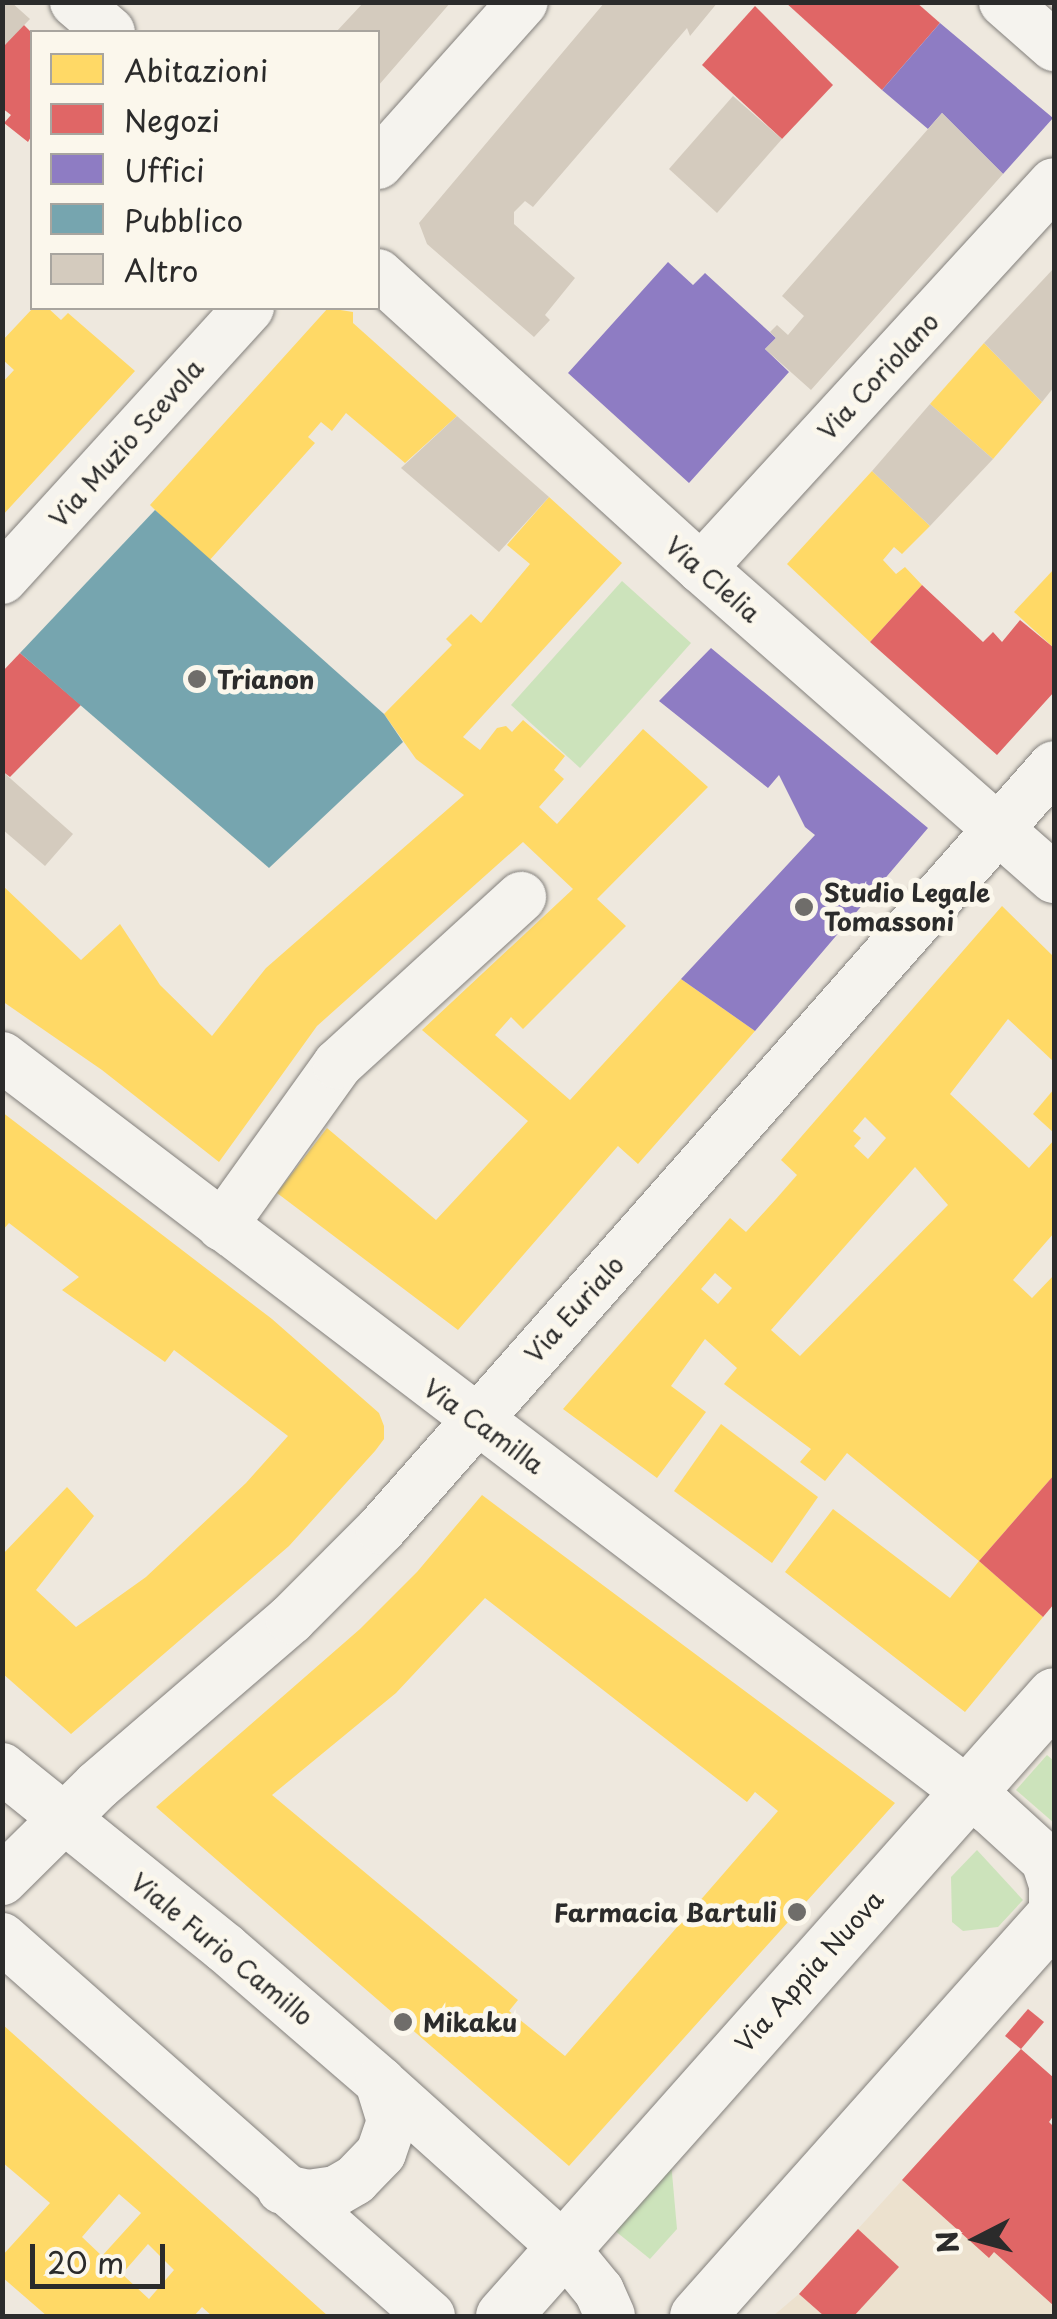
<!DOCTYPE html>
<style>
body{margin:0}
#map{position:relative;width:1057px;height:2319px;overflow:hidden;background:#eee8de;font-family:"Playpen Sans",sans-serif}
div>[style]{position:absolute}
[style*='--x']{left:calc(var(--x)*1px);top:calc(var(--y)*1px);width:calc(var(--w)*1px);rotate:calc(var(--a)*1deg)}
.built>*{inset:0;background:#ece1ce}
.green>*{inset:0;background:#cce3bb}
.homes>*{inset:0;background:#ffd966}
.shops>*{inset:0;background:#e06666}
.offices>*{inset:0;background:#8e7cc3}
.public>*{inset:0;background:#76a5af}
.building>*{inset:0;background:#d4cbbe}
.roads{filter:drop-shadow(0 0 2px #83807c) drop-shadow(0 0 2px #83807c)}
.minor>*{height:50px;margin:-25px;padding:0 25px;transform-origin:25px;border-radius:25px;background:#f5f3ee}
.primary>*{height:55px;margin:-27.5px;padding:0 27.5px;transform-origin:27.5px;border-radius:27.5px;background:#f5f3ee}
.dots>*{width:28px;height:28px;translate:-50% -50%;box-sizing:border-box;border:5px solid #fbf7ec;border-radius:50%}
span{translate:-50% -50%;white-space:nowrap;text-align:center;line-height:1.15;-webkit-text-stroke:10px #fbf7ec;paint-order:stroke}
.street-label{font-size:25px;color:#2b2b2b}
.poi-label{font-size:25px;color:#2b2b2b;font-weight:700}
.left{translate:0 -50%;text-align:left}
.right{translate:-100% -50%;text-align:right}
.frame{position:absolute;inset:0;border:5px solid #2b2b2b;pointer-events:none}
.legend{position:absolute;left:30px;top:30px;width:350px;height:280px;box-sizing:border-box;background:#fbf7ec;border:2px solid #a8a59f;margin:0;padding:12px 18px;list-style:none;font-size:30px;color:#2b2b2b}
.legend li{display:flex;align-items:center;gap:20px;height:50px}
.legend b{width:50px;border:2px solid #a8a59f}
.north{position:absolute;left:927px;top:2189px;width:100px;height:100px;-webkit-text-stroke:8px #fbf7ec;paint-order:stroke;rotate:264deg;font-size:28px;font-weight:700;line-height:40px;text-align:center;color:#2b2b2b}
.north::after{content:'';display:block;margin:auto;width:35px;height:45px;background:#2b2b2b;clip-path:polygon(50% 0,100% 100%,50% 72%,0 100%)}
.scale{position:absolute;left:30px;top:2244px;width:135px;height:45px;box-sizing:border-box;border:5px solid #2b2b2b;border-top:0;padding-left:12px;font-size:30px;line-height:35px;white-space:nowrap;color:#2b2b2b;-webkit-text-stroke:8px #fbf7ec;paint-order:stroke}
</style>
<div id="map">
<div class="built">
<i style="clip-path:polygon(1021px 2049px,1054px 2078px,1054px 2115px,1049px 2122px,1054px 2127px,1054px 2316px,773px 2316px,799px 2294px)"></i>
</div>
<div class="green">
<i style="clip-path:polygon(622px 581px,691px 643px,580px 768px,511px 705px)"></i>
<i style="clip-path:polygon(1047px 1755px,1054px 1761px,1054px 1823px,1016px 1790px)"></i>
<i style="clip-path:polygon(977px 1850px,1023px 1900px,998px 1927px,963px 1931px,952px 1922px,951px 1877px)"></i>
<i style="clip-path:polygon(671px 2162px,677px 2229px,650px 2259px,614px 2230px)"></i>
</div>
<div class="homes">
<i style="clip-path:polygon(33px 308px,48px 308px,61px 320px,68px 313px,135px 371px,2px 516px,2px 383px,14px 370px,2px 359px,2px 341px)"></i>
<i style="clip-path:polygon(328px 308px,353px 312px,353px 323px,457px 416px,405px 463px,346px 413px,332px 431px,321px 422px,308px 437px,315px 443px,208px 562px,150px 505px)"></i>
<i style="clip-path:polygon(984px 343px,1042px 402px,993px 459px,930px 404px)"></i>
<i style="clip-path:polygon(872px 471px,930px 526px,902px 554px,894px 547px,883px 560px,896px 574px,905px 567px,922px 585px,870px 642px,787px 564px)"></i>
<i style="clip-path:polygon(549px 497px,622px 563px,463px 737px,480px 750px,497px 728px,506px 726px,512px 732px,523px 720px,565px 756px,554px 770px,564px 779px,539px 807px,557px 824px,643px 729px,708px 787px,597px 899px,626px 926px,523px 1029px,511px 1017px,495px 1035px,570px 1100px,681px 979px,755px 1031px,638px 1164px,618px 1146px,458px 1330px,277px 1193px,327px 1128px,436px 1220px,528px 1121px,422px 1030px,573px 889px,523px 842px,317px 1026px,219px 1162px,102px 1070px,2px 1001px,2px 885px,81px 960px,120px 924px,160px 985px,212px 1036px,266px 968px,464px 795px,416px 759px,384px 714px,452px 645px,446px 639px,471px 614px,481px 623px,530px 564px,507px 545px)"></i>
<i style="clip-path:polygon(1054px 569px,1054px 648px,1014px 612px)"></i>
<i style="clip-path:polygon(evenodd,1002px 906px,1054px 957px,1054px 1062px,1008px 1019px,950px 1094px,1029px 1168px,1054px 1140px,1054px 1233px,1013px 1280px,1032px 1298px,1054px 1275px,1054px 1475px,979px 1561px,847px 1453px,825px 1481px,800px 1462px,811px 1449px,724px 1384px,737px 1368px,705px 1339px,671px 1386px,706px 1412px,657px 1478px,563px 1409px,730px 1218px,746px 1232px,776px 1199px,797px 1175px,781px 1160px,1002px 906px,865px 1117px,886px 1138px,868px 1159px,854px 1146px,861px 1138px,853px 1131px,865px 1117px,1002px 906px,915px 1167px,948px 1205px,800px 1356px,771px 1330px,915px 1167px,1002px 906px,715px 1273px,732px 1288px,718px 1304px,701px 1289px,715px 1273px)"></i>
<i style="clip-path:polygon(1054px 1089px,1054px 1133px,1033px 1114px)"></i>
<i style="clip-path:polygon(2px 1112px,272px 1319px,379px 1413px,384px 1426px,384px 1439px,375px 1451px,289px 1546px,71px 1734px,2px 1673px,2px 1555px,67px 1487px,94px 1516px,36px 1590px,76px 1627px,146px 1577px,246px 1483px,288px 1436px,174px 1350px,165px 1362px,62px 1290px,79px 1277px,9px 1223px,2px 1231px)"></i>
<i style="clip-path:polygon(721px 1424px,818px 1497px,772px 1563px,674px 1491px)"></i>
<i style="clip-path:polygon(evenodd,482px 1495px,895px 1803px,569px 2166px,156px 1807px,360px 1629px,417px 1572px,482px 1495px,485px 1598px,747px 1802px,755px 1792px,778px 1811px,565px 2056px,509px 2011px,518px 2000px,272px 1795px,396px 1693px,485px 1598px)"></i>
<i style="clip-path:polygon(833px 1509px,950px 1598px,979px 1561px,1043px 1617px,965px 1712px,785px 1572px)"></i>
<i style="clip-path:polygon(evenodd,2px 2024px,250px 2246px,328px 2316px,212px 2316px,202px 2307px,194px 2316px,47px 2316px,2px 2277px,2px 2256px,50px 2203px,2px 2162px,2px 2024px,119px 2194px,141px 2213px,102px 2256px,82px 2237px,119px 2194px,2px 2024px,148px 2244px,174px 2270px,149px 2299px,122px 2274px,148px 2244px)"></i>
</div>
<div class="shops">
<i style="clip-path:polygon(785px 2px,916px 2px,940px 23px,882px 90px)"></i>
<i style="clip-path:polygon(755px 6px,833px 85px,782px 139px,702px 65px)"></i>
<i style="clip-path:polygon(23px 24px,32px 33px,32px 135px,28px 142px,4px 123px,11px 115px,2px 108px,2px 48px)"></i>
<i style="clip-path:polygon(922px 585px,983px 642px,993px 632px,1002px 642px,1020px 620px,1054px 648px,1054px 692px,997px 755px,870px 642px)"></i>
<i style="clip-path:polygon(20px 653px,81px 705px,10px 777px,2px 771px,2px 672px)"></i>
<i style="clip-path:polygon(1054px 1475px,1054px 1604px,1043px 1617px,979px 1561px)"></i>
<i style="clip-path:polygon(1028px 2009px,1044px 2022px,1021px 2049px,1005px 2036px)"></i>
<i style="clip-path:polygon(1021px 2049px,1054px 2078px,1054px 2115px,1049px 2122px,1054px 2127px,1054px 2306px,994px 2252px,989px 2258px,902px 2180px)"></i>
<i style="clip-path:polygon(858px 2229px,899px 2267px,854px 2316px,824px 2316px,799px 2294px)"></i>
</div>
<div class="offices">
<i style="clip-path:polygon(940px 23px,1053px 118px,1003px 174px,942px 113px,928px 129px,882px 90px)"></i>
<i style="clip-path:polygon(668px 262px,693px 285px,705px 273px,776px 338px,765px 349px,789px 372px,689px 483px,568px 373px)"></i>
<i style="clip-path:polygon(711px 648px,928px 828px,755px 1031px,681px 979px,815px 835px,805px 827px,779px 775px,768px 788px,659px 701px)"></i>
</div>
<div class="public">
<i style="clip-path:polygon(155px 510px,384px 714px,403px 742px,269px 868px,20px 653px)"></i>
</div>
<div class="building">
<i style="clip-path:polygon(2px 2px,11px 2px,30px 19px,2px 48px)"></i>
<i style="clip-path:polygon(364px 2px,451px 2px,378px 86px,378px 32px,336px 32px)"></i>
<i style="clip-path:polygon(605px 2px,718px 2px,690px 36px,687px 28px,533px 207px,525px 201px,514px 212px,514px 224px,575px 278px,545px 315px,550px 320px,534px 337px,427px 244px,419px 223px)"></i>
<i style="clip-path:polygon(733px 96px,782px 139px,717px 213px,669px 169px)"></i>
<i style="clip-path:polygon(942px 113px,1003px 174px,811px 390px,765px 349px,776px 338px,770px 332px,777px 325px,788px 335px,804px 316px,782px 296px)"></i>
<i style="clip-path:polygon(1054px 268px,1054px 387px,1042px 402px,984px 343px)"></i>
<i style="clip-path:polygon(930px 404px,993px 459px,930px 526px,872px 471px)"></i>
<i style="clip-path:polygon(457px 416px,549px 497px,499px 552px,401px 468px)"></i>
<i style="clip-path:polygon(2px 771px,73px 834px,45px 866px,2px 829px)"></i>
</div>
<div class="roads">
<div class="minor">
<i style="--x:75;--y:2;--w:46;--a:40.6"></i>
<i style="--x:1004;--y:2;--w:67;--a:41.3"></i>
<i style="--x:378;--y:164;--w:217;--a:-48.2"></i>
<i style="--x:378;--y:274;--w:437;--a:42.3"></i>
<i style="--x:701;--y:568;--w:470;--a:41.3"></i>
<i style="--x:701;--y:568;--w:522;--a:-47.48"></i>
<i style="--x:2;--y:579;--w:367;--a:-47.7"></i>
<i style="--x:2;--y:1057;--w:1242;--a:37.28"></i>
<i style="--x:990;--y:1809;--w:76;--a:42.3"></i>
<i style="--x:1046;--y:1860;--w:26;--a:72"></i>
<i style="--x:1054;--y:1885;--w:30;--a:90"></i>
<i style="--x:222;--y:1226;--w:199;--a:-54.4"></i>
<i style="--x:338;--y:1064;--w:248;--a:-42.4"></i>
<i style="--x:2;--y:1768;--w:287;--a:38.9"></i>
<i style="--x:225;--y:1948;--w:205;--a:40.8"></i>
<i style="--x:380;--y:2082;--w:246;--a:42"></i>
<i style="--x:563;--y:2247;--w:57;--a:50.7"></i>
<i style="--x:599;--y:2291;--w:27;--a:66"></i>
<i style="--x:2;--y:1880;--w:135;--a:-44.7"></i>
<i style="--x:98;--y:1785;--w:255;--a:-40.7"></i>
<i style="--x:291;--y:1619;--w:127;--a:-45"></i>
<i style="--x:381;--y:1529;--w:1017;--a:-48.59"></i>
<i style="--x:2;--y:1938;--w:571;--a:41.45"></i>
<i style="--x:282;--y:2189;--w:27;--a:13"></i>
<i style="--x:308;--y:2195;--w:28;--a:-8"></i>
<i style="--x:336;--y:2191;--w:22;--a:-30"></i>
<i style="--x:355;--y:2180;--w:37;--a:-46"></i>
<i style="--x:381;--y:2153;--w:34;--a:-71"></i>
<i style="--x:392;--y:2121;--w:41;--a:-107.1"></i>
</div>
<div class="primary">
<i style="--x:503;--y:2316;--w:830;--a:-48.42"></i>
<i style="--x:697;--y:2316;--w:537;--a:-48.32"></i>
</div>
</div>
<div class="dots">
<i style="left:197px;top:679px;background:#6f6d6a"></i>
<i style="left:804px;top:907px;background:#6f6d6a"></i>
<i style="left:797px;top:1912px;background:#6f6d6a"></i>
<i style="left:403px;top:2022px;background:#6f6d6a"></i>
</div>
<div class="street-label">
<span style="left:878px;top:376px;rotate:-47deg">Via Coriolano</span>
<span style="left:126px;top:443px;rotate:-48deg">Via Muzio Scevola</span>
<span style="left:713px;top:579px;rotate:41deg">Via Clelia</span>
<span style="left:574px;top:1309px;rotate:-48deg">Via Eurialo</span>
<span style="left:484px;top:1426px;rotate:36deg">Via Camilla</span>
<span style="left:222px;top:1949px;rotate:39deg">Viale Furio Camillo</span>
<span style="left:809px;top:1971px;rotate:-48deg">Via Appia Nuova</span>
</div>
<div class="poi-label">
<span class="left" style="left:217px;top:679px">Trianon</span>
<span class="left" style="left:824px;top:907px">Studio Legale<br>Tomassoni</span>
<span class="right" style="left:777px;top:1912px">Farmacia Bartuli</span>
<span class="left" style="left:423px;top:2022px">Mikaku</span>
</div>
<div class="frame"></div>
<ul class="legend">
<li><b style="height:28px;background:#ffd966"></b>Abitazioni</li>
<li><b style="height:28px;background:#e06666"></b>Negozi</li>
<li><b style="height:28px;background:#8e7cc3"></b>Uffici</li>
<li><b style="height:28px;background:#76a5af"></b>Pubblico</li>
<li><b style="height:28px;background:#d4cbbe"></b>Altro</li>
</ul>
<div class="north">N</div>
<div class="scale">20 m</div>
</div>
